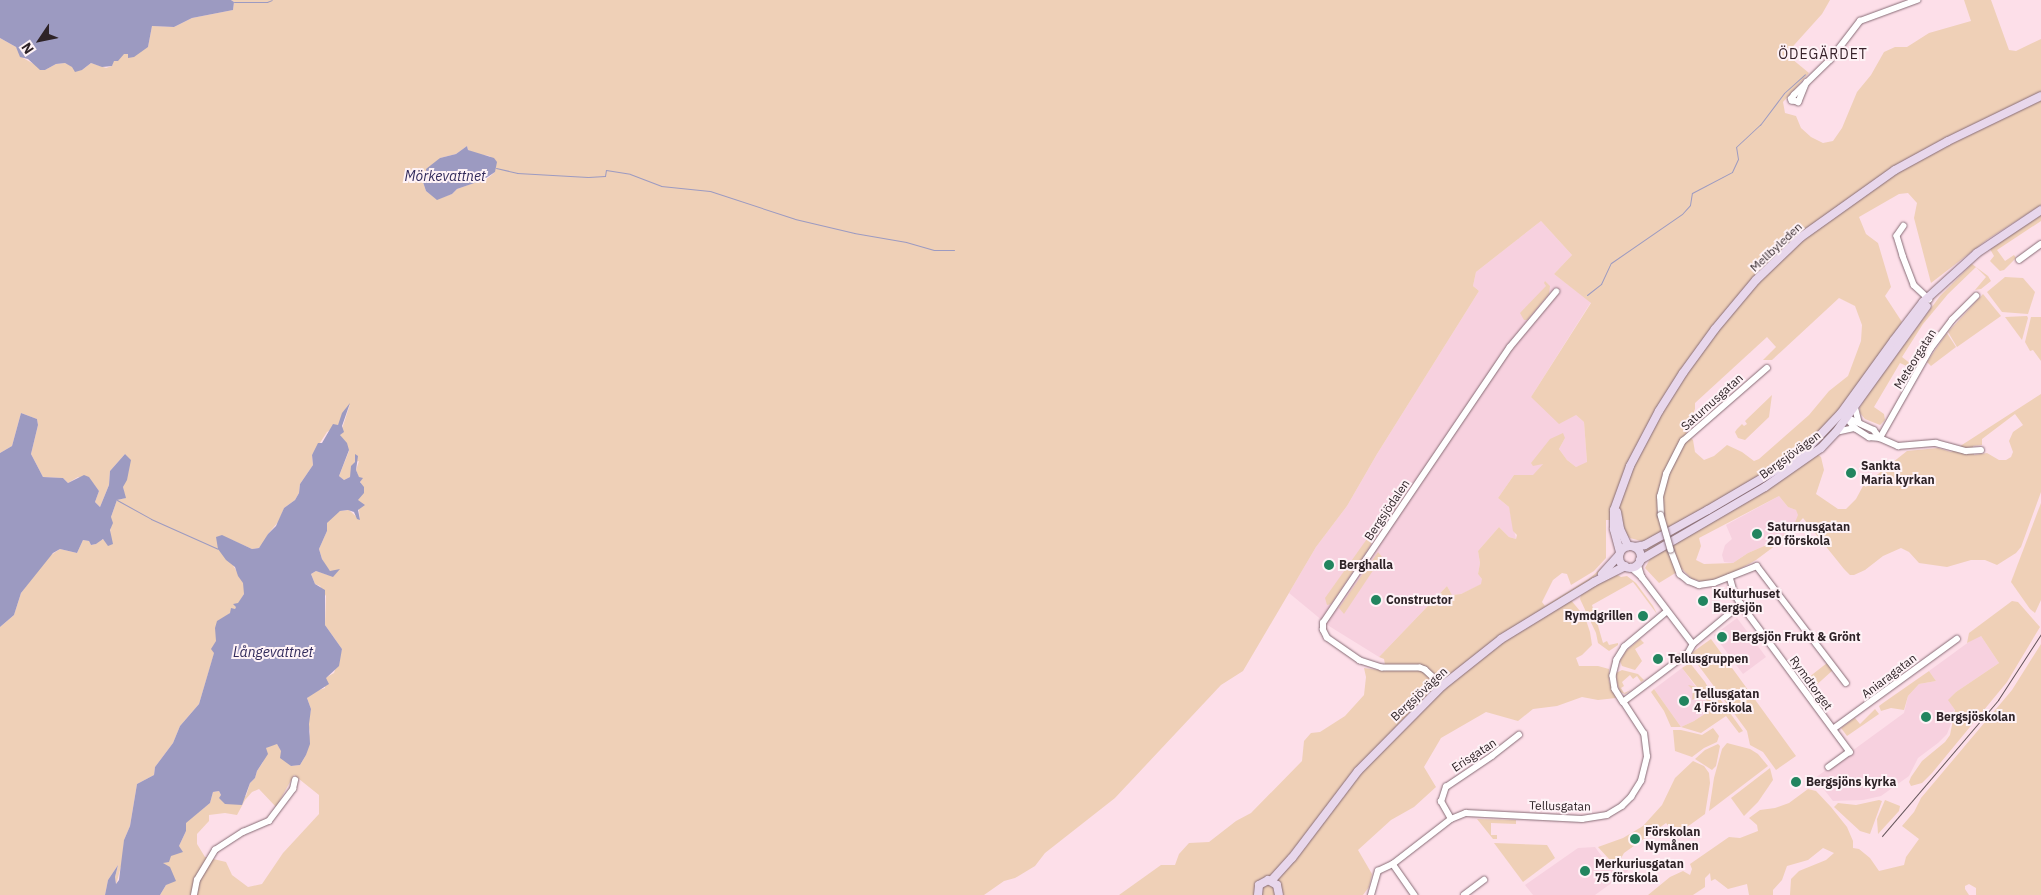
<!DOCTYPE html>
<meta charset="utf-8">
<style>
body{margin:0}
#map{position:relative;width:2041px;height:895px;overflow:hidden;background:#fddfe9;font-family:"IBM Plex Sans",sans-serif}
div>[style]{position:absolute}
[style*='--x']{left:calc(var(--x)*1px);top:calc(var(--y)*1px);width:calc(var(--w)*1px);rotate:calc(var(--a)*1deg)}
.built>*{inset:0;background:#f7d1df}
.green>*{inset:0;background:#efd0b7}
.water>*{inset:0;background:#9c9ac1}
.stream>*{height:1px;margin:-0.5px;padding:0 0.5px;transform-origin:0.5px;border-radius:0.5px;background:#9c9ac1}
.roads{filter:drop-shadow(0 0 1px #876c76) drop-shadow(0 0 1px #876c76)}
.street>*{height:5.5px;margin:-2.75px;padding:0 2.75px;transform-origin:2.75px;border-radius:2.75px;background:#fff}
.secondary>*{height:8px;margin:-4px;padding:0 4px;transform-origin:4px;border-radius:4px;background:#e8d7ec}
.secondary>.ring{margin:-4px;padding:0;box-sizing:content-box;background:none;border:8px solid #e8d7ec;border-radius:50%}
.tram>*{height:1px;margin:-0.5px;padding:0 0.5px;transform-origin:0.5px;border-radius:0.5px;background:#635359}
.bridges{filter:drop-shadow(0 0 1px #876c76) drop-shadow(0 0 1px #876c76)}
.street-bridge>*{height:5.5px;margin:-2.75px;padding:0 2.75px;transform-origin:2.75px;border-radius:2.75px;background:#fff}
.dots>*{width:14px;height:14px;translate:-50% -50%;box-sizing:border-box;border:2px solid #fef2f6;border-radius:50%}
span{translate:-50% -50%;white-space:nowrap;text-align:center;line-height:1.15;-webkit-text-stroke:4px #fef2f6;paint-order:stroke}
.street-label{font-size:12px;color:#2e2327}
.poi-label{font-size:12px;color:#2e2327;font-weight:700}
.left{translate:0 -50%;text-align:left}
.right{translate:-100% -50%;text-align:right}
.neighbourhood-label{font-size:14px;color:#37222a;letter-spacing:1px}
.water-label{font-size:14px;color:#312a5b;font-style:italic}
.north{position:absolute;left:15px;top:15px;width:50px;height:50px;-webkit-text-stroke:4px #fef2f6;paint-order:stroke;rotate:236deg;font-size:14px;font-weight:700;line-height:20px;text-align:center;color:#2e2327}
.north::after{content:'';display:block;margin:auto;width:18px;height:22px;background:#2e2327;clip-path:polygon(50% 0,100% 100%,50% 72%,0 100%)}
</style>
<div id="map">
<div class="built">
<i style="clip-path:polygon(1541px 221px,1572px 255px,1554px 274px,1591px 302px,1531px 397px,1576px 415px,1584px 422px,1587px 463px,1576px 467px,1567px 460px,1559px 449px,1565px 438px,1540px 463px,1543px 464px,1533px 476px,1514px 475px,1498px 498px,1509px 507px,1516px 539px,1509px 537px,1499px 527px,1478px 551px,1480px 563px,1478px 574px,1482px 579px,1482px 584px,1461px 594px,1452px 595px,1447px 586px,1379px 657px,1329px 626px,1289px 593px,1316px 547px,1347px 506px,1377px 454px,1479px 291px,1473px 286px,1476px 272px)"></i>
<i style="clip-path:polygon(1779px 496px,1788px 507px,1796px 510px,1799px 515px,1794px 525px,1778px 540px,1748px 553px,1733px 563px,1724px 562px,1722px 555px,1725px 545px,1732px 539px,1726px 525px)"></i>
<i style="clip-path:polygon(1737px 618px,1766px 657px,1743px 674px,1714px 635px)"></i>
<i style="clip-path:polygon(1977px 636px,1981px 636px,1999px 663px,1956px 692px,1949px 700px,1955px 710px,1952px 712px,1952px 721px,1947px 734px,1938px 743px,1918px 758px,1909px 776px,1881px 796px,1863px 800px,1833px 801px,1815px 778px,1904px 713px,1908px 696px,1919px 684px,1936px 681px,1929px 671px)"></i>
<i style="clip-path:polygon(1682px 668px,1712px 709px,1694px 721px,1681px 727px,1654px 689px)"></i>
<i style="clip-path:polygon(1595px 847px,1603px 858px,1625px 865px,1628px 871px,1595px 895px,1533px 895px,1525px 885px,1578px 848px)"></i>
</div>
<div class="green">
<i style="clip-path:polygon(evenodd,231px 0,1830px 0,1822px 14px,1786px 54px,1809px 73px,1783px 102px,1785px 113px,1796px 116px,1801px 128px,1811px 137px,1823px 143px,1833px 141px,1842px 128px,1857px 92px,1871px 75px,1884px 52px,1895px 47px,1907px 47px,1929px 33px,1971px 21px,1964px 0,1991px 0,2009px 50px,2016px 51px,2041px 39px,2041px 205px,1988px 239px,1931px 283px,1914px 218px,1917px 203px,1908px 193px,1899px 194px,1859px 217px,1866px 234px,1878px 243px,1891px 287px,1885px 296px,1902px 322px,1838px 412px,1837px 423px,1840px 421px,1813px 451px,1821px 457px,1824px 470px,1816px 494px,1838px 509px,1846px 509px,1856px 499px,1863px 486px,1907px 451px,1938px 448px,1951px 452px,2041px 394px,2041px 492px,2021px 547px,2016px 553px,1997px 565px,1985px 560px,1971px 560px,1947px 567px,1919px 563px,1909px 552px,1901px 548px,1883px 556px,1865px 570px,1854px 575px,1850px 575px,1844px 569px,1803px 518px,1784px 539px,1756px 560px,1727px 576px,1711px 581px,1701px 581px,1692px 579px,1682px 569px,1659px 583px,1645px 568px,1650px 559px,1641px 541px,1630px 538px,1624px 532px,1625px 544px,1622px 545px,1615px 520px,1606px 520px,1606px 558px,1594px 571px,1571px 585px,1567px 574px,1562px 573px,1553px 580px,1542px 602px,1545px 606px,1590px 578px,1607px 563px,1602px 571px,1581px 586px,1570px 599px,1585px 617px,1590px 632px,1592px 645px,1582px 655px,1576px 658px,1579px 666px,1598px 666px,1609px 669px,1609px 681px,1616px 698px,1598px 700px,1582px 697px,1557px 706px,1533px 709px,1518px 721px,1486px 712px,1441px 738px,1424px 767px,1436px 787px,1414px 807px,1391px 820px,1358px 850px,1372px 874px,1369px 887px,1363px 895px,1119px 895px,1161px 865px,1175px 865px,1179px 854px,1189px 843px,1209px 842px,1236px 821px,1251px 813px,1302px 761px,1304px 741px,1311px 733px,1320px 732px,1345px 716px,1364px 695px,1366px 677px,1364px 668px,1386px 671px,1384px 659px,1379px 657px,1447px 586px,1452px 595px,1461px 594px,1481px 584px,1482px 579px,1478px 574px,1480px 563px,1478px 551px,1499px 527px,1509px 537px,1516px 539px,1517px 535px,1513px 531px,1509px 507px,1498px 498px,1514px 475px,1533px 475px,1543px 464px,1533px 466px,1531px 463px,1550px 439px,1563px 433px,1565px 438px,1559px 449px,1567px 460px,1576px 467px,1587px 462px,1584px 422px,1576px 415px,1559px 424px,1531px 397px,1591px 303px,1554px 274px,1572px 255px,1541px 221px,1476px 272px,1473px 286px,1479px 291px,1377px 454px,1347px 506px,1316px 547px,1243px 671px,1221px 685px,1115px 798px,1045px 853px,1035px 866px,1015px 878px,1004px 881px,984px 895px,160px 895px,166px 885px,163px 863px,179px 846px,186px 831px,185px 823px,210px 803px,213px 792px,219px 791px,221px 795px,246px 796px,250px 783px,255px 778px,257px 771px,263px 762px,265px 749px,270px 745px,277px 744px,291px 766px,300px 765px,306px 755px,310px 732px,308px 724px,311px 709px,307px 698px,313px 692px,325px 688px,325px 678px,334px 673px,342px 649px,325px 625px,326px 596px,320px 586px,315px 584px,311px 574px,316px 571px,328px 575px,336px 571px,330px 571px,326px 567px,322px 559px,319px 549px,327px 531px,327px 523px,332px 516px,340px 511px,349px 510px,360px 520px,358px 500px,362px 486px,356px 470px,359px 461px,355px 462px,350px 477px,344px 480px,339px 476px,349px 451px,340px 435px,350px 404px,338px 425px,327px 432px,312px 455px,313px 465px,300px 484px,299px 493px,295px 500px,284px 508px,279px 521px,268px 534px,264px 543px,259px 548px,252px 549px,232px 540px,231px 562px,244px 583px,244px 594px,235px 609px,225px 617px,199px 704px,180px 726px,173px 743px,155px 767px,154px 775px,137px 784px,130px 826px,124px 840px,123px 859px,116px 885px,115px 877px,118px 865px,108px 880px,105px 895px,0 895px,0 627px,14px 615px,21px 593px,48px 557px,60px 549px,77px 553px,83px 540px,89px 541px,91px 545px,96px 544px,101px 540px,110px 538px,111px 517px,117px 500px,125px 498px,123px 487px,129px 469px,125px 454px,110px 471px,109px 485px,100px 507px,95px 502px,99px 491px,92px 482px,78px 477px,68px 483px,63px 478px,43px 477px,31px 454px,38px 425px,37px 419px,21px 413px,12px 446px,0 453px,0 38px,16px 47px,23px 58px,45px 70px,56px 64px,65px 63px,82px 70px,91px 63px,106px 68px,112px 66px,113px 61px,119px 59px,123px 54px,148px 47px,152px 26px,174px 27px,192px 18px,233px 10px,234px 2px,231px 0,467px 146px,468px 150px,476px 154px,490px 156px,495px 172px,488px 178px,457px 189px,452px 194px,437px 199px,426px 191px,423px 182px,440px 158px,456px 154px,467px 146px,231px 0,1839px 298px,1855px 306px,1862px 325px,1861px 341px,1848px 376px,1829px 391px,1809px 415px,1759px 459px,1754px 461px,1742px 452px,1727px 445px,1714px 456px,1704px 460px,1695px 452px,1693px 440px,1686px 433px,1695px 409px,1695px 403px,1767px 337px,1776px 347px,1763px 360px,1772px 360px,1839px 298px,231px 0,2015px 414px,2023px 425px,2013px 432px,2009px 441px,2013px 452px,2011px 457px,2006px 460px,1999px 460px,1987px 453px,1974px 455px,1973px 446px,1982px 445px,1982px 439px,2015px 414px,231px 0,1779px 496px,1788px 507px,1796px 510px,1798px 515px,1794px 525px,1778px 540px,1748px 553px,1733px 563px,1704px 564px,1696px 560px,1701px 546px,1699px 538px,1779px 496px,231px 0,294px 775px,319px 795px,319px 814px,283px 853px,262px 884px,248px 887px,232px 875px,226px 862px,205px 857px,197px 844px,197px 834px,209px 821px,209px 815px,225px 813px,237px 815px,245px 800px,252px 792px,259px 789px,276px 807px,294px 775px)"></i>
<i style="clip-path:polygon(2041px 214px,2041px 221px,1997px 250px,2005px 261px,2014px 255px,2016px 258px,2004px 270px,2000px 271px,1990px 261px,1994px 256px,1990px 249px)"></i>
<i style="clip-path:polygon(1972px 264px,1988px 276px,1991px 281px,1981px 289px,1975px 290px,1986px 277px,1976px 267px,1948px 294px,1923px 324px,1902px 357px,1916px 368px,1913px 369px,1900px 363px,1874px 407px,1884px 414px,1885px 420px,1880px 425px,1865px 419px,1860px 413px,1860px 407px,1866px 397px,1940px 296px)"></i>
<i style="clip-path:polygon(2005px 277px,2023px 278px,2035px 292px,2028px 314px,2002px 312px,1987px 292px)"></i>
<i style="clip-path:polygon(1545px 281px,1550px 286px,1549px 294px,1527px 320px,1524px 320px,1520px 313px,1546px 286px,1544px 283px)"></i>
<i style="clip-path:polygon(1983px 294px,2001px 316px,1957px 347px,1948px 332px)"></i>
<i style="clip-path:polygon(2027px 316px,2028px 318px,2022px 340px,2005px 317px)"></i>
<i style="clip-path:polygon(2031px 317px,2041px 317px,2041px 361px,2033px 350px,2030px 351px,2025px 342px)"></i>
<i style="clip-path:polygon(1947px 333px,1956px 347px,1931px 366px,1927px 362px)"></i>
<i style="clip-path:polygon(1772px 395px,1769px 417px,1745px 440px,1738px 438px,1735px 432px,1737px 429px,1742px 424px,1744px 426px,1747px 424px,1745px 421px)"></i>
<i style="clip-path:polygon(2041px 503px,2041px 600px,2035px 613px,2030px 609px,2011px 582px)"></i>
<i style="clip-path:polygon(1369px 536px,1372px 542px,1369px 548px,1331px 604px,1327px 605px,1325px 598px)"></i>
<i style="clip-path:polygon(1378px 552px,1382px 557px,1344px 614px,1339px 608px)"></i>
<i style="clip-path:polygon(1614px 573px,1621px 577px,1627px 576px,1636px 583px,1653px 606px,1657px 614px,1633px 582px,1592px 605px,1603px 643px,1607px 641px,1609px 645px,1618px 643px,1618px 645px,1609px 651px,1598px 643px,1596px 633px,1580px 599px,1581px 595px)"></i>
<i style="clip-path:polygon(2012px 601px,2018px 602px,2040px 627px,2007px 682px,1932px 773px,1922px 783px,1911px 786px,1909px 782px,1911px 777px,1922px 761px,1945px 742px,1950px 735px,1955px 710px,1948px 700px,1956px 692px,1999px 663px,1981px 636px,1967px 643px,1969px 633px)"></i>
<i style="clip-path:polygon(1640px 639px,1644px 643px,1635px 649px,1642px 661px,1635px 670px,1622px 666px,1620px 661px,1626px 651px)"></i>
<i style="clip-path:polygon(1711px 639px,1796px 756px,1776px 770px,1763px 752px,1750px 745px,1747px 731px,1690px 654px)"></i>
<i style="clip-path:polygon(2041px 644px,2041px 895px,1976px 895px,1976px 888px,1969px 884px,1965px 886px,1965px 889px,1969px 895px,1790px 895px,1791px 879px,1799px 871px,1826px 860px,1834px 853px,1823px 848px,1808px 860px,1787px 866px,1782px 880px,1773px 890px,1773px 895px,1749px 895px,1747px 884px,1728px 889px,1715px 879px,1711px 881px,1710px 873px,1705px 878px,1705px 887px,1693px 895px,1648px 895px,1670px 877px,1683px 871px,1690px 875px,1692px 869px,1690px 864px,1729px 837px,1740px 838px,1758px 831px,1757px 825px,1749px 818px,1760px 810px,1775px 808px,1789px 803px,1808px 789px,1816px 791px,1831px 807px,1847px 827px,1853px 841px,1853px 848px,1859px 849px,1870px 858px,1879px 871px,1904px 865px,1906px 857px,1919px 839px,1902px 826px,1914px 812px,1921px 798px,2012px 690px)"></i>
<i style="clip-path:polygon(1690px 663px,1705px 682px,1716px 702px,1720px 699px,1743px 731px,1739px 733px,1726px 716px,1701px 733px,1681px 727px,1671px 727px,1664px 711px,1651px 692px,1654px 689px,1681px 727px,1694px 721px,1712px 709px,1699px 689px,1698px 697px,1692px 700px,1693px 690px,1688px 685px,1697px 687px,1682px 668px)"></i>
<i style="clip-path:polygon(1827px 663px,1833px 670px,1812px 689px,1822px 706px,1804px 681px)"></i>
<i style="clip-path:polygon(1622px 670px,1638px 674px,1644px 680px,1641px 682px,1637px 676px,1633px 679px,1630px 675px,1622px 682px,1624px 686px,1621px 688px,1624px 693px,1631px 690px,1625px 694px,1620px 692px,1617px 682px,1616px 673px)"></i>
<i style="clip-path:polygon(1929px 671px,1936px 681px,1919px 684px,1908px 696px,1904px 710px,1891px 708px,1881px 711px,1879px 706px,1883px 703px)"></i>
<i style="clip-path:polygon(1875px 709px,1879px 714px,1847px 736px,1841px 728px,1855px 718px,1860px 724px)"></i>
<i style="clip-path:polygon(1713px 728px,1719px 736px,1717px 742px,1704px 748px,1692px 757px,1675px 751px,1673px 730px,1681px 730px,1702px 735px)"></i>
<i style="clip-path:polygon(1727px 743px,1750px 749px,1758px 754px,1768px 766px,1709px 811px,1714px 778px,1722px 749px)"></i>
<i style="clip-path:polygon(1718px 744px,1720px 746px,1716px 766px,1712px 770px,1695px 759px,1705px 750px)"></i>
<i style="clip-path:polygon(1693px 761px,1704px 766px,1709px 773px,1710px 783px,1705px 814px,1676px 835px,1666px 823px,1624px 853px,1620px 860px,1609px 859px,1598px 847px,1623px 838px,1643px 826px,1662px 805px,1675px 778px)"></i>
<i style="clip-path:polygon(1770px 768px,1773px 780px,1758px 802px,1744px 816px,1731px 798px)"></i>
<i style="clip-path:polygon(1879px 800px,1882px 801px,1870px 834px,1860px 831px,1834px 807px,1838px 803px,1856px 805px)"></i>
<i style="clip-path:polygon(1885px 800px,1900px 806px,1899px 811px,1878px 834px,1877px 819px)"></i>
<i style="clip-path:polygon(1477px 819px,1516px 820px,1516px 824px,1491px 823px,1491px 835px,1497px 835px,1497px 839px,1493px 839px)"></i>
<i style="clip-path:polygon(1494px 843px,1547px 845px,1555px 858px,1523px 882px)"></i>
</div>
<div class="water">
<i style="clip-path:polygon(0 0,231px 0,234px 2px,233px 10px,192px 18px,174px 27px,152px 26px,148px 47px,134px 57px,128px 58px,128px 54px,124px 54px,118px 61px,114px 61px,112px 66px,102px 67px,91px 63px,82px 70px,75px 72px,72px 67px,65px 63px,56px 64px,45px 70px,40px 70px,28px 59px,20px 57px,16px 47px,0 38px)"></i>
<i style="clip-path:polygon(467px 146px,468px 150px,494px 158px,497px 162px,495px 172px,483px 180px,457px 189px,452px 194px,437px 200px,426px 191px,423px 182px,427px 178px,426px 169px,440px 158px,456px 154px)"></i>
<i style="clip-path:polygon(350px 403px,342px 426px,344px 432px,340px 435px,347px 443px,349px 450px,339px 476px,344px 480px,350px 477px,351px 466px,355px 462px,355px 454px,358px 456px,356px 470px,359px 477px,363px 478px,360px 482px,364px 487px,364px 493px,358px 500px,365px 505px,358px 510px,360px 520px,357px 519px,354px 512px,348px 510px,340px 511px,327px 523px,327px 531px,319px 549px,322px 559px,330px 571px,340px 569px,333px 577px,316px 571px,311px 574px,315px 584px,325px 590px,325px 625px,342px 649px,339px 666px,326px 678px,329px 684px,307px 698px,311px 709px,309px 724px,310px 744px,306px 755px,300px 765px,291px 766px,280px 758px,281px 751px,277px 744px,266px 748px,268px 754px,257px 771px,255px 778px,250px 783px,242px 805px,225px 804px,219px 798px,221px 795px,219px 791px,213px 792px,210px 803px,186px 823px,186px 831px,179px 846px,183px 852px,171px 856px,169px 862px,163px 863px,170px 867px,176px 881px,166px 885px,160px 895px,105px 895px,108px 880px,118px 865px,115px 877px,116px 884px,119px 880px,124px 840px,130px 826px,137px 784px,154px 775px,155px 767px,173px 743px,180px 726px,199px 704px,214px 653px,211px 649px,216px 641px,215px 628px,217px 621px,230px 613px,231px 608px,235px 609px,236px 607px,233px 604px,238px 603px,244px 594px,243px 583px,238px 576px,235px 567px,226px 560px,218px 549px,216px 537px,222px 535px,252px 549px,259px 548px,268px 534px,276px 526px,284px 508px,295px 500px,299px 493px,300px 484px,313px 465px,312px 455px,318px 443px,322px 443px,333px 424px,338px 425px,342px 413px)"></i>
<i style="clip-path:polygon(21px 413px,37px 419px,38px 425px,31px 454px,43px 477px,63px 478px,68px 483px,84px 475px,89px 477px,99px 491px,95px 502px,100px 507px,109px 485px,110px 471px,125px 454px,131px 460px,127px 480px,123px 487px,126px 498px,117px 500px,111px 517px,113px 523px,110px 530px,113px 544px,108px 546px,103px 539px,96px 544px,91px 545px,89px 541px,83px 540px,77px 553px,60px 549px,53px 553px,21px 593px,14px 615px,0 627px,0 453px,12px 446px)"></i>
</div>
<div class="stream">
<i style="--x:234;--y:2;--w:33;--a:0"></i>
<i style="--x:267;--y:2;--w:5;--a:-22"></i>
<i style="--x:496;--y:168;--w:22;--a:13"></i>
<i style="--x:517;--y:173;--w:71;--a:3.2"></i>
<i style="--x:588;--y:177;--w:17;--a:-3"></i>
<i style="--x:605;--y:176;--w:6;--a:-81"></i>
<i style="--x:606;--y:170;--w:24;--a:9"></i>
<i style="--x:630;--y:174;--w:33;--a:21"></i>
<i style="--x:661;--y:186;--w:49;--a:5.8"></i>
<i style="--x:710;--y:191;--w:89;--a:18.2"></i>
<i style="--x:795;--y:219;--w:61;--a:13.3"></i>
<i style="--x:854;--y:233;--w:53;--a:9.8"></i>
<i style="--x:906;--y:242;--w:29;--a:16"></i>
<i style="--x:934;--y:250;--w:20;--a:0"></i>
<i style="--x:1587;--y:295;--w:18;--a:-38"></i>
<i style="--x:1601;--y:284;--w:23;--a:-65"></i>
<i style="--x:1611;--y:263;--w:86;--a:-34.6"></i>
<i style="--x:1682;--y:214;--w:12;--a:-48"></i>
<i style="--x:1690;--y:205;--w:12;--a:-81"></i>
<i style="--x:1692;--y:193;--w:45;--a:-27.7"></i>
<i style="--x:1732;--y:172;--w:14;--a:-65"></i>
<i style="--x:1738;--y:159;--w:12;--a:-99"></i>
<i style="--x:1736;--y:147;--w:33;--a:-43"></i>
<i style="--x:1760;--y:125;--w:40;--a:-53"></i>
<i style="--x:1784;--y:93;--w:28;--a:-42"></i>
<i style="--x:117;--y:500;--w:39;--a:29"></i>
<i style="--x:151;--y:519;--w:73;--a:24.1"></i>
</div>
<div class="roads">
<div class="street">
<i style="--x:1807;--y:82;--w:22;--a:112"></i>
<i style="--x:1799;--y:102;--w:7;--a:-172"></i>
<i style="--x:1792;--y:101;--w:2;--a:-117"></i>
<i style="--x:1791;--y:99;--w:5;--a:-53"></i>
<i style="--x:1794;--y:95;--w:50;--a:-44.2"></i>
<i style="--x:1830;--y:60;--w:49;--a:-52.4"></i>
<i style="--x:1860;--y:21;--w:61;--a:-20.2"></i>
<i style="--x:1904;--y:226;--w:12;--a:125"></i>
<i style="--x:1897;--y:236;--w:21;--a:73"></i>
<i style="--x:1903;--y:256;--w:31;--a:69"></i>
<i style="--x:1914;--y:285;--w:21;--a:43"></i>
<i style="--x:2019;--y:260;--w:27;--a:-36"></i>
<i style="--x:1855;--y:406;--w:16;--a:76"></i>
<i style="--x:1844;--y:416;--w:33;--a:25"></i>
<i style="--x:1874;--y:430;--w:10;--a:53"></i>
<i style="--x:1880;--y:438;--w:20;--a:24"></i>
<i style="--x:1898;--y:446;--w:38;--a:-5"></i>
<i style="--x:1936;--y:443;--w:31;--a:15"></i>
<i style="--x:1966;--y:451;--w:15;--a:-4"></i>
<i style="--x:1847;--y:418;--w:13;--a:51"></i>
<i style="--x:1855;--y:428;--w:17;--a:33"></i>
<i style="--x:1869;--y:437;--w:11;--a:5"></i>
<i style="--x:1836;--y:432;--w:19;--a:-12"></i>
<i style="--x:1880;--y:438;--w:103;--a:-60.5"></i>
<i style="--x:1931;--y:348;--w:35;--a:-53"></i>
<i style="--x:1952;--y:320;--w:34;--a:-45"></i>
<i style="--x:1661;--y:515;--w:18;--a:-93"></i>
<i style="--x:1660;--y:497;--w:24;--a:-75"></i>
<i style="--x:1666;--y:474;--w:37;--a:-63"></i>
<i style="--x:1683;--y:441;--w:111;--a:-41"></i>
<i style="--x:1671;--y:550;--w:26;--a:69"></i>
<i style="--x:1680;--y:574;--w:11;--a:38"></i>
<i style="--x:1689;--y:581;--w:11;--a:22"></i>
<i style="--x:1699;--y:585;--w:15;--a:-8"></i>
<i style="--x:1714;--y:583;--w:46;--a:-21.6"></i>
<i style="--x:1757;--y:566;--w:147;--a:52.7"></i>
<i style="--x:1638;--y:564;--w:14;--a:73"></i>
<i style="--x:1631;--y:567;--w:15;--a:42"></i>
<i style="--x:1642;--y:577;--w:84;--a:52.7"></i>
<i style="--x:1730;--y:577;--w:19;--a:74"></i>
<i style="--x:1735;--y:595;--w:11;--a:56"></i>
<i style="--x:1741;--y:604;--w:184;--a:53.6"></i>
<i style="--x:1850;--y:752;--w:26;--a:144"></i>
<i style="--x:1667;--y:612;--w:55;--a:140.2"></i>
<i style="--x:1625;--y:647;--w:15;--a:122"></i>
<i style="--x:1617;--y:660;--w:16;--a:104"></i>
<i style="--x:1613;--y:676;--w:13;--a:81"></i>
<i style="--x:1615;--y:689;--w:15;--a:58"></i>
<i style="--x:1623;--y:702;--w:81;--a:-37"></i>
<i style="--x:1688;--y:653;--w:10;--a:-61"></i>
<i style="--x:1693;--y:644;--w:62;--a:-39.8"></i>
<i style="--x:1442;--y:686;--w:23;--a:-137"></i>
<i style="--x:1425;--y:670;--w:5;--a:-158"></i>
<i style="--x:1420;--y:668;--w:38;--a:180"></i>
<i style="--x:1382;--y:668;--w:23;--a:-162"></i>
<i style="--x:1360;--y:661;--w:40;--a:-145.1"></i>
<i style="--x:1327;--y:638;--w:9;--a:-117"></i>
<i style="--x:1323;--y:630;--w:7;--a:-90"></i>
<i style="--x:1323;--y:623;--w:333;--a:-55.9"></i>
<i style="--x:1510;--y:347;--w:72;--a:-50.1"></i>
<i style="--x:1833;--y:729;--w:153;--a:-36"></i>
<i style="--x:1451;--y:819;--w:20;--a:-120"></i>
<i style="--x:1441;--y:802;--w:16;--a:-72"></i>
<i style="--x:1446;--y:787;--w:55;--a:-34"></i>
<i style="--x:1492;--y:756;--w:34;--a:-38"></i>
<i style="--x:1393;--y:864;--w:73;--a:-37.8"></i>
<i style="--x:1451;--y:819;--w:16;--a:-22"></i>
<i style="--x:1466;--y:813;--w:116;--a:3"></i>
<i style="--x:1582;--y:819;--w:25;--a:-9"></i>
<i style="--x:1607;--y:815;--w:17;--a:-31"></i>
<i style="--x:1622;--y:806;--w:13;--a:-45"></i>
<i style="--x:1631;--y:797;--w:19;--a:-58"></i>
<i style="--x:1641;--y:781;--w:25;--a:-76"></i>
<i style="--x:1647;--y:757;--w:23;--a:-97"></i>
<i style="--x:1644;--y:734;--w:38;--a:-123"></i>
<i style="--x:194;--y:895;--w:15;--a:-79"></i>
<i style="--x:197;--y:880;--w:35;--a:-59"></i>
<i style="--x:215;--y:850;--w:33;--a:-33"></i>
<i style="--x:243;--y:832;--w:28;--a:-23"></i>
<i style="--x:269;--y:821;--w:40;--a:-53"></i>
<i style="--x:293;--y:789;--w:9;--a:-77"></i>
<i style="--x:1371;--y:895;--w:25;--a:-74"></i>
<i style="--x:1378;--y:871;--w:17;--a:-25"></i>
<i style="--x:1393;--y:864;--w:38;--a:55"></i>
<i style="--x:1464;--y:895;--w:25;--a:-37"></i>
</div>
<div class="secondary">
<i style="--x:1617;--y:512;--w:17;--a:80"></i>
<i style="--x:1620;--y:529;--w:19;--a:65"></i>
<i class="ring" style="left:1619px;top:546px;width:14px;height:14px"></i>
<i style="--x:1635;--y:547;--w:10;--a:-11"></i>
<i style="--x:1645;--y:545;--w:72;--a:-29.1"></i>
<i style="--x:1708;--y:510;--w:81;--a:-30.4"></i>
<i style="--x:1778;--y:469;--w:34;--a:-34"></i>
<i style="--x:1806;--y:450;--w:51;--a:-46.6"></i>
<i style="--x:1841;--y:413;--w:90;--a:-54"></i>
<i style="--x:1894;--y:340;--w:48;--a:-52.7"></i>
<i style="--x:1923;--y:302;--w:73;--a:-42.2"></i>
<i style="--x:1977;--y:253;--w:77;--a:-33.9"></i>
<i style="--x:1620;--y:552;--w:24;--a:-105"></i>
<i style="--x:1614;--y:529;--w:19;--a:-90"></i>
<i style="--x:1614;--y:510;--w:47;--a:-70"></i>
<i style="--x:1630;--y:466;--w:62;--a:-62.2"></i>
<i style="--x:1659;--y:411;--w:45;--a:-57.7"></i>
<i style="--x:1683;--y:373;--w:54;--a:-54"></i>
<i style="--x:1715;--y:329;--w:64;--a:-50.1"></i>
<i style="--x:1756;--y:280;--w:62;--a:-43.7"></i>
<i style="--x:1801;--y:237;--w:115;--a:-35.5"></i>
<i style="--x:1895;--y:170;--w:60;--a:-28.7"></i>
<i style="--x:1948;--y:141;--w:103;--a:-25.8"></i>
<i style="--x:1640;--y:560;--w:145;--a:-30.3"></i>
<i style="--x:1765;--y:487;--w:68;--a:-34.9"></i>
<i style="--x:1821;--y:448;--w:22;--a:-47"></i>
<i style="--x:1836;--y:432;--w:155;--a:-54.2"></i>
<i style="--x:1602;--y:574;--w:25;--a:-48"></i>
<i style="--x:1271;--y:881;--w:31;--a:-48"></i>
<i style="--x:1292;--y:858;--w:109;--a:-52.8"></i>
<i style="--x:1358;--y:771;--w:120;--a:-45.3"></i>
<i style="--x:1442;--y:686;--w:75;--a:-38.5"></i>
<i style="--x:1501;--y:639;--w:109;--a:-31.5"></i>
<i style="--x:1594;--y:582;--w:35;--a:-27"></i>
<i style="--x:1258;--y:895;--w:10;--a:-84"></i>
<i style="--x:1259;--y:885;--w:10;--a:-29"></i>
<i style="--x:1268;--y:880;--w:10;--a:29"></i>
<i style="--x:1277;--y:885;--w:10;--a:79"></i>
</div>
</div>
<div class="tram">
<i style="--x:1882;--y:836;--w:179;--a:-49.5"></i>
<i style="--x:1998;--y:700;--w:79;--a:-56.9"></i>
</div>
<div class="bridges">
<div class="street-bridge">
<i style="--x:1661;--y:515;--w:36;--a:74"></i>
</div>
</div>
<div class="dots">
<i style="left:1851px;top:473px;background:#22855f"></i>
<i style="left:1757px;top:534px;background:#22855f"></i>
<i style="left:1329px;top:565px;background:#22855f"></i>
<i style="left:1376px;top:600px;background:#22855f"></i>
<i style="left:1703px;top:601px;background:#22855f"></i>
<i style="left:1643px;top:616px;background:#22855f"></i>
<i style="left:1722px;top:637px;background:#22855f"></i>
<i style="left:1658px;top:659px;background:#22855f"></i>
<i style="left:1684px;top:701px;background:#22855f"></i>
<i style="left:1926px;top:717px;background:#22855f"></i>
<i style="left:1796px;top:782px;background:#22855f"></i>
<i style="left:1635px;top:839px;background:#22855f"></i>
<i style="left:1585px;top:871px;background:#22855f"></i>
</div>
<div class="street-label">
<span style="left:1776px;top:247px;rotate:-43deg">Mellbyleden</span>
<span style="left:1915px;top:359px;rotate:-58deg">Meteorgatan</span>
<span style="left:1712px;top:402px;rotate:-42deg">Saturnusgatan</span>
<span style="left:1790px;top:455px;rotate:-36deg">Bergsjövägen</span>
<span style="left:1387px;top:510px;rotate:-56deg">Bergsjödalen</span>
<span style="left:1889px;top:676px;rotate:-37deg">Aniaragatan</span>
<span style="left:1811px;top:683px;rotate:54deg">Rymdtorget</span>
<span style="left:1419px;top:694px;rotate:-43deg">Bergsjövägen</span>
<span style="left:1474px;top:755px;rotate:-33deg">Erisgatan</span>
<span style="left:1560px;top:806px;rotate:1deg">Tellusgatan</span>
</div>
<div class="poi-label">
<span class="left" style="left:1861px;top:473px">Sankta<br>Maria kyrkan</span>
<span class="left" style="left:1767px;top:534px">Saturnusgatan<br>20 förskola</span>
<span class="left" style="left:1339px;top:565px">Berghalla</span>
<span class="left" style="left:1713px;top:601px">Kulturhuset<br>Bergsjön</span>
<span class="left" style="left:1386px;top:600px">Constructor</span>
<span class="right" style="left:1633px;top:616px">Rymdgrillen</span>
<span class="left" style="left:1732px;top:637px">Bergsjön Frukt &amp; Grönt</span>
<span class="left" style="left:1668px;top:659px">Tellusgruppen</span>
<span class="left" style="left:1694px;top:701px">Tellusgatan<br>4 Förskola</span>
<span class="left" style="left:1936px;top:717px">Bergsjöskolan</span>
<span class="left" style="left:1806px;top:782px">Bergsjöns kyrka</span>
<span class="left" style="left:1645px;top:839px">Förskolan<br>Nymånen</span>
<span class="left" style="left:1595px;top:871px">Merkuriusgatan<br>75 förskola</span>
</div>
<div class="neighbourhood-label">
<span style="left:1823px;top:54px">ÖDEGÄRDET</span>
</div>
<div class="water-label">
<span style="left:445px;top:176px">Mörkevattnet</span>
<span style="left:273px;top:652px">Långevattnet</span>
</div>
<div class="north">N</div>
</div>
